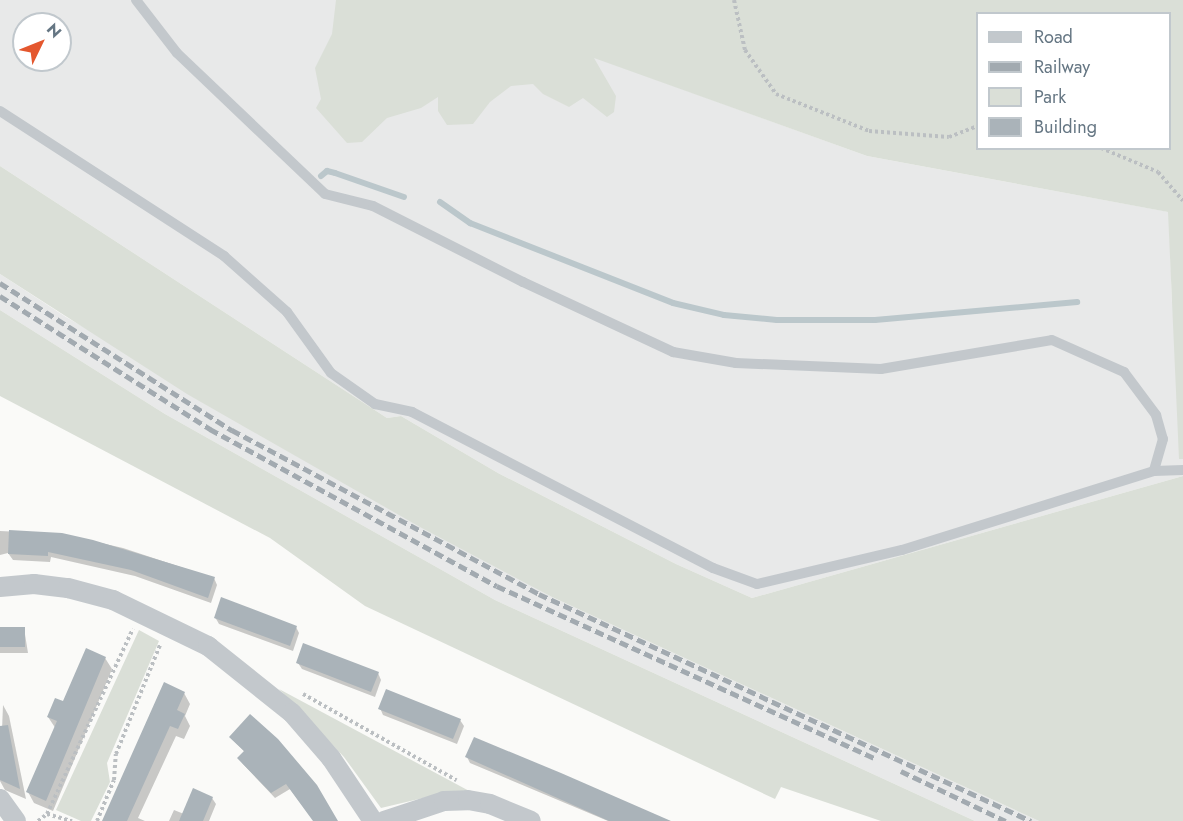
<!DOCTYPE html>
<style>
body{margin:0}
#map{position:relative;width:1183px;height:821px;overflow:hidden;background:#fafaf8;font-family:Jost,sans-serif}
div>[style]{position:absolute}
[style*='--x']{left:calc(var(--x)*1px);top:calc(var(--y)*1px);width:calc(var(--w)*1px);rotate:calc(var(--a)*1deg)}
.built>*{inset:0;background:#e8e9e9}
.green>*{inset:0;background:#dadfd7}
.shadow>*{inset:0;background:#0003}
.stream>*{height:6px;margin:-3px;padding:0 3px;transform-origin:3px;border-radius:3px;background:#bbc7cb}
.building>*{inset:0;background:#aab3b9}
.path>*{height:4px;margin-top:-2px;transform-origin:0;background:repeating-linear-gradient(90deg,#bbbfc2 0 3px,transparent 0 6px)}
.lane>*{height:10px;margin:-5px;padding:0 5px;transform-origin:5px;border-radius:5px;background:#c3c8cc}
.street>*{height:20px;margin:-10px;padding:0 10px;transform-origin:10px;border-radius:10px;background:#c3c8cc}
.rail>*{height:4.5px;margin-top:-2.25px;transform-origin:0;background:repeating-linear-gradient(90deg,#a2aab0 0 9px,transparent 0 13.5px)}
span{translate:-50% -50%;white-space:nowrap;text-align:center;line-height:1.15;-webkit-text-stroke:6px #fff;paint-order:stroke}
.legend{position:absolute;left:976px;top:12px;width:195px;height:138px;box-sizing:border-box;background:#fff;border:2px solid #c1c8cd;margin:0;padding:8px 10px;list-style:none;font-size:18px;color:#657683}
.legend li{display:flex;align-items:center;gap:12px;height:30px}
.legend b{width:30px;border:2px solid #c1c8cd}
.north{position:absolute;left:12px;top:12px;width:60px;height:60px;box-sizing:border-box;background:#fff;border:2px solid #c1c8cd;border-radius:50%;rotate:47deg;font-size:16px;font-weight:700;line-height:24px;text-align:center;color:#657683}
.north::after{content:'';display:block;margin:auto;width:21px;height:27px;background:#e4572e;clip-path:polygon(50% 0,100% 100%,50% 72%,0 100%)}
</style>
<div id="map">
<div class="built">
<i style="clip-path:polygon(evenodd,0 0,436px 0,867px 156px,1169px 212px,1172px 303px,1183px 303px,1183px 476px,752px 598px,676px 564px,498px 473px,401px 416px,387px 418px,0 166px,0 0,24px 24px,60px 24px,60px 60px,24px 60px,24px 24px)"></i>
<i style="clip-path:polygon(0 274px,66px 317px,552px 597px,1039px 821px,975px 821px,495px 600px,165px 414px,0 310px)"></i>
</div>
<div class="green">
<i style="clip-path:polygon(evenodd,336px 0,1183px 0,1183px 459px,1179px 459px,1168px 212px,867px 156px,594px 58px,616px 96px,614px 112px,607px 117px,583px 98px,569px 107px,543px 94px,533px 84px,511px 86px,490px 102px,473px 124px,447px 125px,438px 111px,438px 97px,421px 108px,387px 118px,362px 142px,347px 143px,316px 108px,321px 99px,315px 68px,332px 34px,336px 0,978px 14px,1170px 14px,1170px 148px,978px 148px,978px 14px)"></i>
<i style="clip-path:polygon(0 166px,387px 418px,401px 416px,498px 473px,676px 564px,752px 598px,1183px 476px,1183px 821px,1039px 821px,552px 597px,420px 527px,187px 394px,0 274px)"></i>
<i style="clip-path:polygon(0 310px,165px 414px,495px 600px,975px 821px,881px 821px,781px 787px,775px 799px,365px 606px,270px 538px,0 396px)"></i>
<i style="clip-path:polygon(139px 630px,159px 641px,107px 763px,110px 782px,91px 821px,81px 821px,56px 810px)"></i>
<i style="clip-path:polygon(279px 689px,473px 793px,440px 794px,381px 808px,344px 757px)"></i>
</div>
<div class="shadow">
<i style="clip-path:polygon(0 531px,62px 534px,123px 548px,214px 578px,217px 585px,211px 603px,135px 576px,51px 557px,50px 562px,13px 560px,8px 553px,0 555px)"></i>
<i style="clip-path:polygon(215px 617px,296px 627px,299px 633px,293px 651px,219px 624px)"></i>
<i style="clip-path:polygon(0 628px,24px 628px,28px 653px,0 653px)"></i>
<i style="clip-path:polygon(105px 658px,112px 669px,53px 811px,34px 803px,28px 792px,56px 729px,48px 717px)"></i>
<i style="clip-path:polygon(298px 663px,378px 673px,381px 680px,375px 697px,302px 669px)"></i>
<i style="clip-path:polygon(184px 693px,190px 704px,185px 716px,190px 726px,184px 739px,176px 736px,138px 818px,145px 821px,103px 821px)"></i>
<i style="clip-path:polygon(3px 705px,9px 716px,26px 799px,5px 790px,0 781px)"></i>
<i style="clip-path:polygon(380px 708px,460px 720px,464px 726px,457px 744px,383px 715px)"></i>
<i style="clip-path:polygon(231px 738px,334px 821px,314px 821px,290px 789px,275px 798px,243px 764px,239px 758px,245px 752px)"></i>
<i style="clip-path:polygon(467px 757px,668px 821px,608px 821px,470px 763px)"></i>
<i style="clip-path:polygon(212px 798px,216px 804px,209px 821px,169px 821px,174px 810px,184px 814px)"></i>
</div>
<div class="stream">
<i style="--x:321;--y:176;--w:8;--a:-40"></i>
<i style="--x:327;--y:171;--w:8;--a:14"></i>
<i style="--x:335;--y:173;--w:73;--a:19.2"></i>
<i style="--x:440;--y:202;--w:37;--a:35"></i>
<i style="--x:470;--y:223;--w:218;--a:21.5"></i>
<i style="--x:673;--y:303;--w:52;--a:13.2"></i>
<i style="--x:724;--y:315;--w:53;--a:5.4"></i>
<i style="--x:777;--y:320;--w:98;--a:0"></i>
<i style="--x:875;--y:320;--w:203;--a:-5.1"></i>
</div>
<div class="building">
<i style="clip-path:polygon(9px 530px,62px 533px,93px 540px,215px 577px,208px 598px,131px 570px,48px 552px,48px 556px,8px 554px)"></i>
<i style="clip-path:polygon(221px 597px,297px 626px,290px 646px,214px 618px)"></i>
<i style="clip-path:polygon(0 627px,25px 627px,25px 647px,0 647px)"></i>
<i style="clip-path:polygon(303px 643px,379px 672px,371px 692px,296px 663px)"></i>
<i style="clip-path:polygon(86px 648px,106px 657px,46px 801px,26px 792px,57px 721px,47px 717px,55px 698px,63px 701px)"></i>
<i style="clip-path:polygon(164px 682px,185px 692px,177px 710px,185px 714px,178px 729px,170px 726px,127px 821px,102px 821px)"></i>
<i style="clip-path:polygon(386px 689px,461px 719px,453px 739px,378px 709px)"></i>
<i style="clip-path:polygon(250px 714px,278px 739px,317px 785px,338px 821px,313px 821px,286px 784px,271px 793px,237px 758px,244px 751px,229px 737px)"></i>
<i style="clip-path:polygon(8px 725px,20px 789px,0 780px,0 726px)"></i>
<i style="clip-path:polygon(474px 737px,561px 773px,671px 821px,609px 821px,465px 757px)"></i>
<i style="clip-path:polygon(193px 788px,213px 797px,203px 821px,179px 821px)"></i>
</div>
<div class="path">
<i style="--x:734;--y:0;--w:51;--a:77.6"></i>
<i style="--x:745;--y:50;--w:54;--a:54.8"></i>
<i style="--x:776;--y:94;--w:100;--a:21.7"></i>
<i style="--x:869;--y:131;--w:80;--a:4.3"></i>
<i style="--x:949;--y:137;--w:31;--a:-21"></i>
<i style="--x:1101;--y:148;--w:62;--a:22.8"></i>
<i style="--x:1158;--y:172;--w:38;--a:49"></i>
<i style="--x:303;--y:694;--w:176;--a:29.3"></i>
<i style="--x:47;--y:814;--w:26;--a:16"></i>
<i style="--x:38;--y:821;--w:11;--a:-38"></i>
<i style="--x:47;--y:814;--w:204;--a:-65.1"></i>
<i style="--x:97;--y:821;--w:44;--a:-67.5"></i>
<i style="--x:114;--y:780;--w:26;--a:-86"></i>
<i style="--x:116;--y:754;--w:118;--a:-68"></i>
</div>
<div class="lane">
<i style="--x:136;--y:0;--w:67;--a:52.3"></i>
<i style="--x:177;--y:53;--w:204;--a:43.6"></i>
<i style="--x:325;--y:194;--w:49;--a:14"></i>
<i style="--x:373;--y:206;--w:168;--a:26.9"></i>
<i style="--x:523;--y:282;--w:166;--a:25"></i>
<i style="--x:673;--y:352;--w:64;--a:9.9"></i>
<i style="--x:736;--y:363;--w:145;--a:2.4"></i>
<i style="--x:881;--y:369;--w:173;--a:-9.6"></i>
<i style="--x:1052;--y:340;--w:79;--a:24"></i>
<i style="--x:1124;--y:372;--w:54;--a:53.3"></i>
<i style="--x:1156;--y:415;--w:25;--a:74"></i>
<i style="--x:1163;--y:439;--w:33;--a:106"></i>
<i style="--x:0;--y:111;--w:267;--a:32.9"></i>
<i style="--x:224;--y:256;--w:84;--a:41.6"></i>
<i style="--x:287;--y:312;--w:75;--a:54.2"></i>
<i style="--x:331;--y:373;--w:54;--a:35.2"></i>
<i style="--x:375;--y:404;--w:38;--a:12"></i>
<i style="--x:412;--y:412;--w:339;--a:27.4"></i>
<i style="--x:713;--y:568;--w:47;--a:20"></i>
<i style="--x:757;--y:584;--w:149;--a:-13.2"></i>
<i style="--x:902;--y:550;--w:264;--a:-17.4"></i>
<i style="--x:1154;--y:471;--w:29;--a:-2"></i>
</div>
<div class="street">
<i style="--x:0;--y:587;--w:34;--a:-5"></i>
<i style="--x:34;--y:584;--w:34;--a:7"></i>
<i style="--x:68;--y:588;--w:47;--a:14.9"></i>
<i style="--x:113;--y:600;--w:106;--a:25.8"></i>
<i style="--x:208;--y:646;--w:107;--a:38.6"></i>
<i style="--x:292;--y:713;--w:60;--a:49.1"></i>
<i style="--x:331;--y:758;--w:76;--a:56.3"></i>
<i style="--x:0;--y:799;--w:27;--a:54"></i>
<i style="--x:384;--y:821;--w:63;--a:-18.4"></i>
<i style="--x:444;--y:801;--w:24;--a:-2"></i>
<i style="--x:468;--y:800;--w:22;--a:10"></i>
<i style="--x:490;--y:804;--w:44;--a:22.5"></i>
</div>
<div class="rail">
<i style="--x:0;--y:283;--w:275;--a:32.4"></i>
<i style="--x:232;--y:430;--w:348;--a:28.1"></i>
<i style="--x:539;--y:594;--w:542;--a:24.77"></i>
<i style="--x:0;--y:296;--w:249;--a:32.3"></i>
<i style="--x:210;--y:429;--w:327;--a:28.7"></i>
<i style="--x:497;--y:586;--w:414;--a:24.5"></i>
<i style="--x:901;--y:771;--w:116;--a:25.5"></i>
</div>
<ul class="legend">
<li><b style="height:8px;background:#c3c8cc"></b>Road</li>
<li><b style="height:8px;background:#a2aab0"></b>Railway</li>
<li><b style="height:16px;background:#dadfd7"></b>Park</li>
<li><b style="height:16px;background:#aab3b9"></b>Building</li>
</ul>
<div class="north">N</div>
</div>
